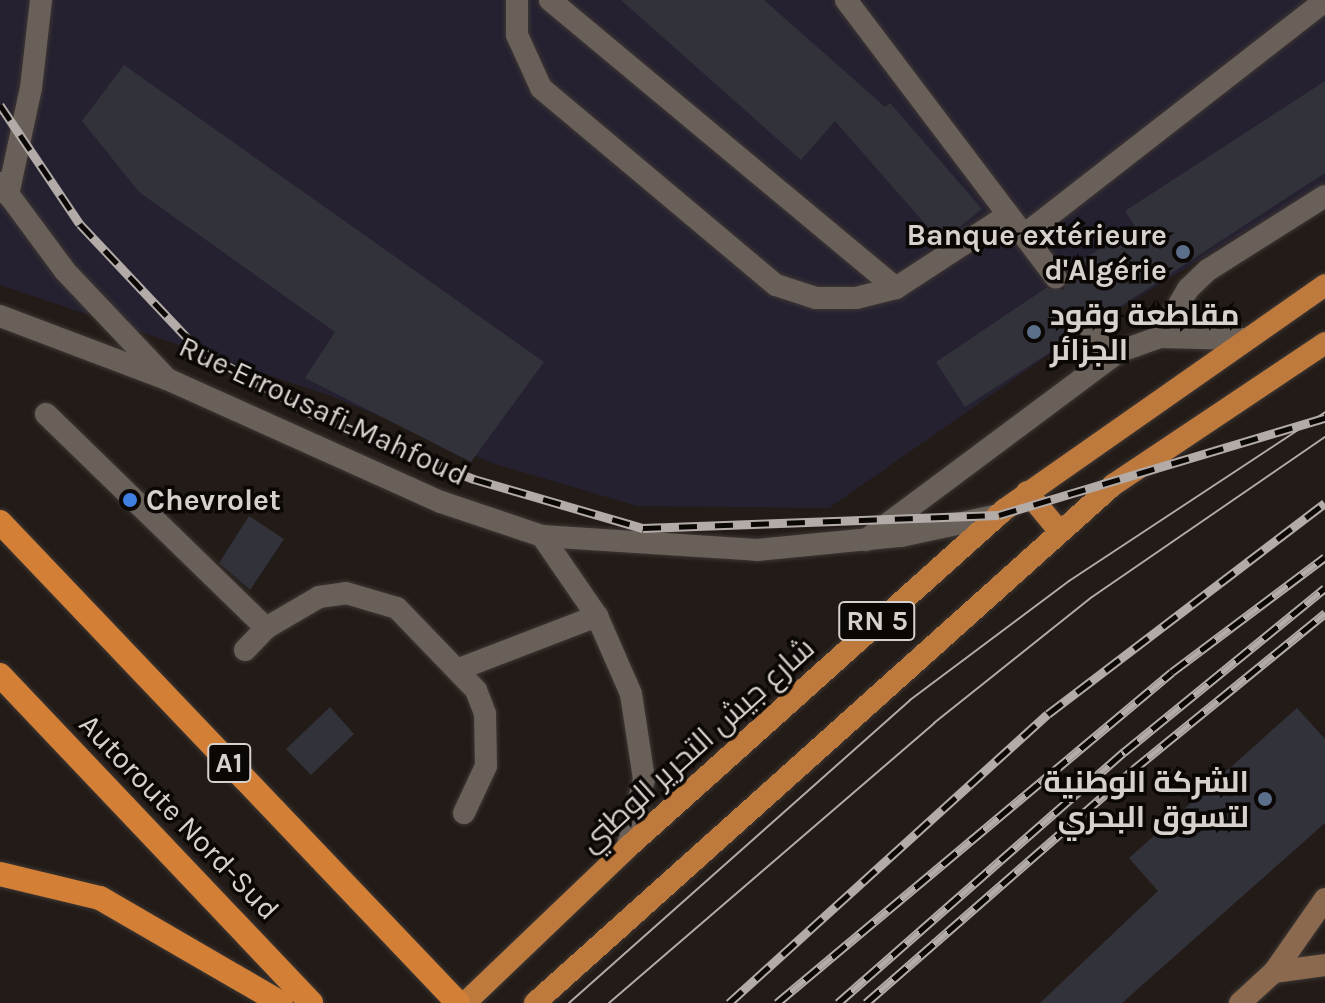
<!DOCTYPE html>
<meta charset="utf-8">
<style>
body{margin:0}
#map{position:relative;width:1325px;height:1003px;overflow:hidden;background:#231b17;font-family:Karla,Cairo,sans-serif}
div>[style]{position:absolute}
[style*='--x']{left:calc(var(--x)*1px);top:calc(var(--y)*1px);width:calc(var(--w)*1px);rotate:calc(var(--a)*1deg)}
.industrial>*{inset:0;background:#262131}
.building>*{inset:0;background:#32323b}
.roads{filter:drop-shadow(0 0 2px #3d3734) drop-shadow(0 0 2px #3d3734)}
.service>*{height:22px;margin:-11px;padding:0 11px;transform-origin:11px;border-radius:11px;background:#6a605a}
.tertiary>*{height:22px;margin:-11px;padding:0 11px;transform-origin:11px;border-radius:11px;background:#6a605a}
.secondary>*{height:22px;margin:-11px;padding:0 11px;transform-origin:11px;border-radius:11px;background:#8a694f}
.trunk>*{height:22px;margin:-11px;padding:0 11px;transform-origin:11px;border-radius:11px;background:#be793d}
.motorway>*{height:24px;margin:-12px;padding:0 12px;transform-origin:12px;border-radius:12px;background:#d37f36}
.tram>*{height:2px;margin:-1px;padding:0 1px;transform-origin:1px;border-radius:1px;background:#b2aba8}
.rail>*{height:9px;margin-top:-4.5px;transform-origin:0;background:repeating-linear-gradient(90deg,#0a0705 0 18px,#b2aba8 0 36px);box-sizing:border-box;border-block:2px solid #b2aba8}
.dots>*{width:22px;height:22px;translate:-50% -50%;box-sizing:border-box;border:4px solid #0a0705;border-radius:50%}
span{translate:-50% -50%;white-space:nowrap;text-align:center;line-height:1.15;-webkit-text-stroke:7px #0a0705;paint-order:stroke}
.shield-label span{padding:2px 6px;background:#0a0705;border:2px solid;border-radius:6px;-webkit-text-stroke-width:0}
.shield-label{font-size:28px;color:#d7d1ce;font-weight:700}
.poi-label{font-size:30px;color:#d7d1ce;font-weight:700}
.right{translate:-100% -50%;text-align:right}
.left{translate:0 -50%;text-align:left}
.street-label{font-size:30px;color:#d7d1ce}
</style>
<div id="map">
<div class="industrial">
<i style="clip-path:polygon(0 0,1325px 0,1325px 183px,1077px 335px,829px 508px,637px 506px,495px 464px,331px 396px,0 285px)"></i>
</div>
<div class="building">
<i style="clip-path:polygon(621px 0,764px 0,885px 107px,890px 103px,982px 209px,941px 242px,835px 121px,801px 160px)"></i>
<i style="clip-path:polygon(124px 65px,544px 362px,471px 462px,305px 378px,335px 332px,139px 192px,82px 121px)"></i>
<i style="clip-path:polygon(1325px 81px,1325px 173px,1101px 319px,1089px 313px,1081px 316px,1077px 335px,965px 407px,936px 362px,1046px 288px,1064px 290px,1067px 270px,1135px 226px,1125px 211px)"></i>
<i style="clip-path:polygon(249px 516px,284px 539px,250px 590px,219px 563px)"></i>
<i style="clip-path:polygon(330px 707px,354px 734px,311px 775px,286px 749px)"></i>
<i style="clip-path:polygon(1297px 708px,1325px 739px,1325px 823px,1122px 1003px,1040px 1003px,1158px 891px,1129px 858px)"></i>
</div>
<div class="roads">
<div class="service">
<i style="--x:517;--y:0;--w:35;--a:90"></i>
<i style="--x:517;--y:35;--w:58;--a:65.6"></i>
<i style="--x:541;--y:88;--w:307;--a:40"></i>
<i style="--x:776;--y:285;--w:42;--a:18"></i>
<i style="--x:816;--y:298;--w:40;--a:0"></i>
<i style="--x:856;--y:298;--w:41;--a:-14"></i>
<i style="--x:896;--y:288;--w:134;--a:-33.1"></i>
<i style="--x:550;--y:0;--w:450;--a:39.8"></i>
<i style="--x:846;--y:0;--w:348;--a:52.9"></i>
<i style="--x:0;--y:183;--w:109;--a:53.5"></i>
<i style="--x:65;--y:271;--w:149;--a:46.6"></i>
<i style="--x:8;--y:195;--w:109;--a:-77.9"></i>
<i style="--x:31;--y:88;--w:89;--a:-83.5"></i>
<i style="--x:1024;--y:235;--w:381;--a:-37.9"></i>
<i style="--x:1089;--y:327;--w:37;--a:57"></i>
<i style="--x:1160;--y:337;--w:56;--a:-59.7"></i>
<i style="--x:1188;--y:289;--w:28;--a:-44"></i>
<i style="--x:1208;--y:270;--w:138;--a:-32.3"></i>
<i style="--x:46;--y:414;--w:307;--a:44.2"></i>
<i style="--x:866;--y:540;--w:314;--a:-36.7"></i>
<i style="--x:1118;--y:352;--w:45;--a:-19.7"></i>
<i style="--x:1160;--y:337;--w:82;--a:1.4"></i>
<i style="--x:245;--y:650;--w:30;--a:-46"></i>
<i style="--x:266;--y:628;--w:61;--a:-30.3"></i>
<i style="--x:319;--y:597;--w:27;--a:-8"></i>
<i style="--x:346;--y:593;--w:53;--a:16.4"></i>
<i style="--x:397;--y:608;--w:114;--a:46.1"></i>
<i style="--x:476;--y:690;--w:26;--a:69"></i>
<i style="--x:485;--y:714;--w:52;--a:88.9"></i>
<i style="--x:486;--y:766;--w:52;--a:115.1"></i>
<i style="--x:459;--y:669;--w:148;--a:-21"></i>
</div>
<div class="tertiary">
<i style="--x:0;--y:316;--w:178;--a:20.7"></i>
<i style="--x:167;--y:379;--w:300;--a:24.2"></i>
<i style="--x:441;--y:502;--w:107;--a:18.6"></i>
<i style="--x:542;--y:536;--w:215;--a:3.7"></i>
<i style="--x:757;--y:550;--w:145;--a:-5.6"></i>
<i style="--x:901;--y:536;--w:100;--a:-12.1"></i>
<i style="--x:542;--y:536;--w:97;--a:55.5"></i>
<i style="--x:597;--y:616;--w:85;--a:66.4"></i>
<i style="--x:631;--y:694;--w:86;--a:81.3"></i>
<i style="--x:644;--y:779;--w:71;--a:103.8"></i>
</div>
<div class="secondary">
<i style="--x:1274;--y:972;--w:89;--a:-55.1"></i>
<i style="--x:1240;--y:1003;--w:46;--a:-42.4"></i>
<i style="--x:1274;--y:972;--w:51;--a:-7.8"></i>
</div>
<div class="trunk">
<i style="--x:1027;--y:492;--w:52;--a:50.5"></i>
<i style="--x:465;--y:1003;--w:224;--a:-43.7"></i>
<i style="--x:627;--y:848;--w:506;--a:-41.88"></i>
<i style="--x:1004;--y:510;--w:392;--a:-35"></i>
<i style="--x:535;--y:1003;--w:776;--a:-41.87"></i>
<i style="--x:1113;--y:485;--w:255;--a:-33.8"></i>
</div>
<div class="motorway">
<i style="--x:0;--y:522;--w:664;--a:46.4"></i>
<i style="--x:0;--y:675;--w:452;--a:46.5"></i>
<i style="--x:0;--y:874;--w:103;--a:13.5"></i>
<i style="--x:100;--y:898;--w:209;--a:30.1"></i>
</div>
</div>
<div class="tram">
<i style="--x:569;--y:1003;--w:456;--a:-41.6"></i>
<i style="--x:910;--y:700;--w:199;--a:-36.8"></i>
<i style="--x:1069;--y:581;--w:307;--a:-33.4"></i>
<i style="--x:609;--y:1003;--w:429;--a:-40.7"></i>
<i style="--x:934;--y:723;--w:202;--a:-38.6"></i>
<i style="--x:1092;--y:597;--w:283;--a:-34.5"></i>
</div>
<div class="rail">
<i style="--x:0;--y:105;--w:143;--a:56.1"></i>
<i style="--x:80;--y:224;--w:172;--a:46.7"></i>
<i style="--x:198;--y:349;--w:131;--a:29.7"></i>
<i style="--x:312;--y:414;--w:175;--a:21.9"></i>
<i style="--x:474;--y:479;--w:176;--a:16.2"></i>
<i style="--x:643;--y:528;--w:356;--a:-2.1"></i>
<i style="--x:999;--y:515;--w:340;--a:-16.6"></i>
<i style="--x:729;--y:1003;--w:430;--a:-42.2"></i>
<i style="--x:1048;--y:714;--w:348;--a:-37.3"></i>
<i style="--x:777;--y:1003;--w:515;--a:-39.96"></i>
<i style="--x:1172;--y:672;--w:191;--a:-36.9"></i>
<i style="--x:838;--y:1003;--w:381;--a:-41.3"></i>
<i style="--x:1124;--y:752;--w:259;--a:-39.2"></i>
<i style="--x:866;--y:1003;--w:356;--a:-41.1"></i>
<i style="--x:1134;--y:769;--w:247;--a:-39.2"></i>
</div>
<div class="dots">
<i style="left:1183px;top:252px;background:#5c6f8a"></i>
<i style="left:1034px;top:332px;background:#5c6f8a"></i>
<i style="left:130px;top:500px;background:#3f7fe0"></i>
<i style="left:1265px;top:799px;background:#5c6f8a"></i>
</div>
<div class="shield-label">
<span style="left:877px;top:621px">RN 5</span>
<span style="left:229px;top:763px">A1</span>
</div>
<div class="poi-label">
<span class="right" style="left:1167px;top:252px">Banque extérieure<br>d'Algérie</span>
<span class="left" style="left:1050px;top:332px">مقاطعة وقود<br>الجزائر</span>
<span class="left" style="left:146px;top:500px">Chevrolet</span>
<span class="right" style="left:1249px;top:799px">الشركة الوطنية<br>لتسوق البحري</span>
</div>
<div class="street-label">
<span style="left:323px;top:411px;rotate:25deg">Rue Errousafi Mahfoud</span>
<span style="left:697px;top:745px;rotate:-42deg">شارع جيش التحرير الوطني</span>
<span style="left:179px;top:817px;rotate:46deg">Autoroute Nord-Sud</span>
</div>
</div>
